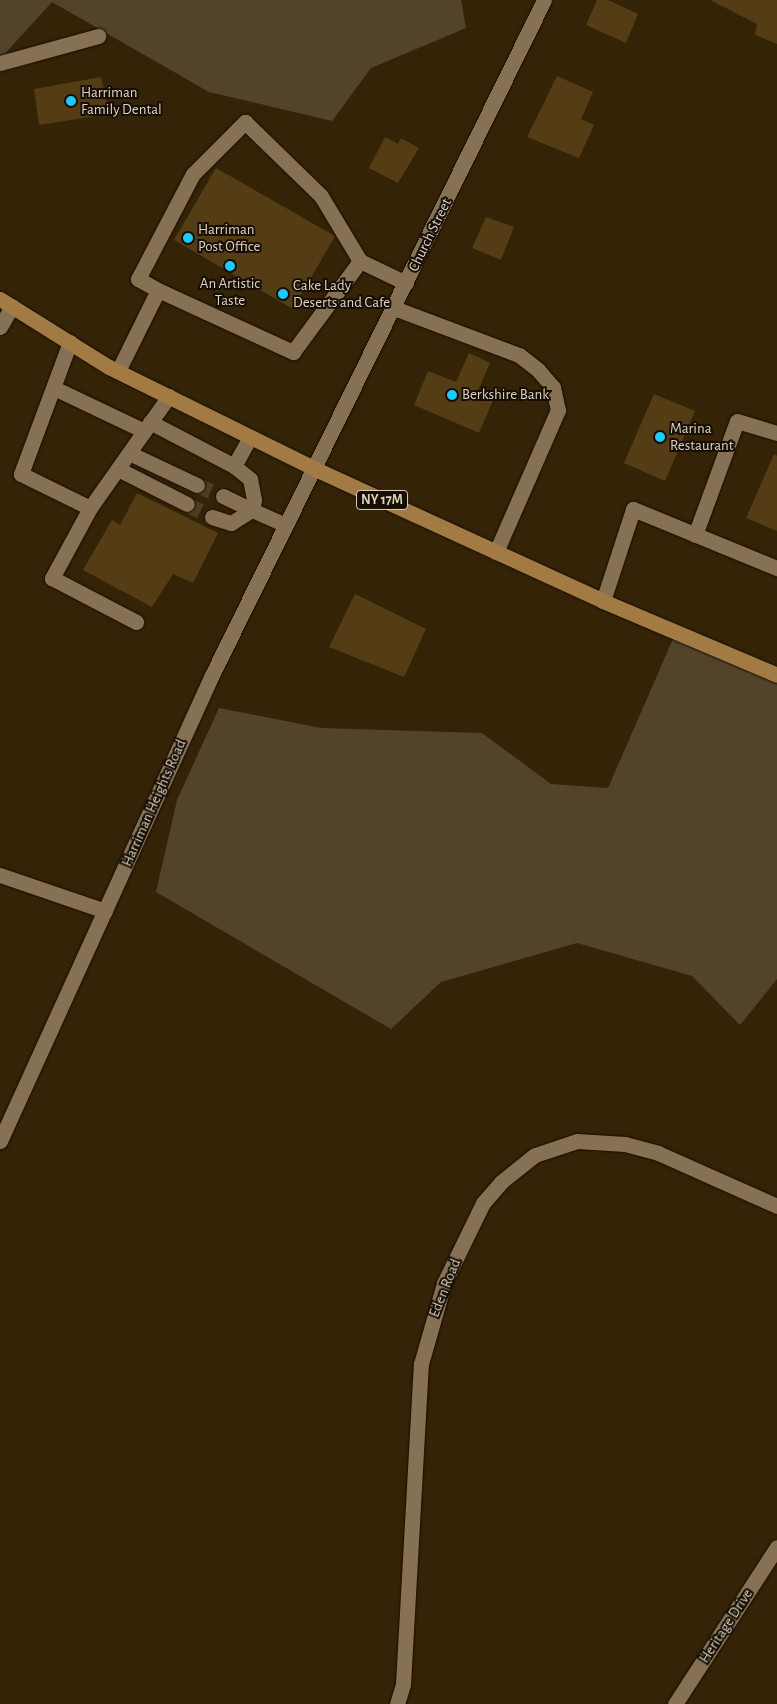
<!DOCTYPE html>
<style>
body{margin:0}
#map{position:relative;width:777px;height:1704px;overflow:hidden;background:#352307;font-family:"Alegreya Sans",sans-serif}
div>[style]{position:absolute}
[style*='--x']{left:calc(var(--x)*1px);top:calc(var(--y)*1px);width:calc(var(--w)*1px);rotate:calc(var(--a)*1deg)}
.green>*{inset:0;background:#54432b}
.building>*{inset:0;background:#543c15}
.minor-tunnel>*{height:15px;margin-top:-7.5px;transform-origin:0;background:repeating-linear-gradient(90deg,#4e3d23 0 15px,transparent 0 23px)}
.roads{filter:drop-shadow(0 0 1px #190d00) drop-shadow(0 0 1px #190d00)}
.minor>*{height:15px;margin:-7.5px;padding:0 7.5px;transform-origin:7.5px;border-radius:7.5px;background:#867154}
.major>*{height:15px;margin:-7.5px;padding:0 7.5px;transform-origin:7.5px;border-radius:7.5px;background:#a17b43}
.dots>*{width:14px;height:14px;translate:-50% -50%;box-sizing:border-box;border:2px solid #160e04;border-radius:50%}
span{translate:-50% -50%;white-space:nowrap;text-align:center;line-height:1.15;-webkit-text-stroke:4px #160e04;paint-order:stroke}
.shield-label span{padding:1px 4px;background:#160e04;border:1px solid;border-radius:4px;-webkit-text-stroke-width:0}
.shield-label{font-size:14px;color:#ddd2c2;font-weight:700}
.poi-label{font-size:15px;color:#ddd2c2}
.left{translate:0 -50%;text-align:left}
.street-label{font-size:15px;color:#ddd2c2}
</style>
<div id="map">
<div class="green">
<i style="clip-path:polygon(0 0,461px 0,466px 28px,371px 68px,332px 121px,209px 92px,52px 2px,0 59px)"></i>
<i style="clip-path:polygon(676px 632px,777px 675px,777px 979px,740px 1025px,692px 976px,577px 943px,441px 982px,391px 1029px,156px 892px,177px 800px,219px 708px,321px 728px,482px 733px,551px 784px,608px 788px)"></i>
</div>
<div class="building">
<i style="clip-path:polygon(597px 0,608px 0,638px 14px,626px 43px,586px 25px)"></i>
<i style="clip-path:polygon(710px 0,777px 0,777px 44px,755px 35px,757px 24px)"></i>
<i style="clip-path:polygon(557px 76px,593px 92px,581px 119px,594px 125px,579px 158px,527px 137px)"></i>
<i style="clip-path:polygon(101px 77px,109px 114px,39px 125px,34px 89px)"></i>
<i style="clip-path:polygon(385px 137px,398px 144px,401px 138px,419px 148px,398px 183px,369px 168px)"></i>
<i style="clip-path:polygon(216px 168px,335px 236px,293px 309px,174px 240px)"></i>
<i style="clip-path:polygon(486px 217px,514px 227px,501px 260px,472px 248px)"></i>
<i style="clip-path:polygon(469px 353px,490px 363px,478px 391px,494px 398px,479px 433px,414px 405px,428px 371px,456px 382px)"></i>
<i style="clip-path:polygon(654px 394px,695px 411px,665px 481px,624px 463px)"></i>
<i style="clip-path:polygon(774px 454px,777px 456px,777px 531px,746px 518px)"></i>
<i style="clip-path:polygon(137px 493px,218px 533px,193px 583px,173px 574px,152px 607px,83px 570px,112px 520px,120px 525px)"></i>
<i style="clip-path:polygon(355px 594px,426px 629px,404px 677px,329px 647px)"></i>
</div>
<div class="minor-tunnel">
<i style="--x:197;--y:485;--w:28;--a:23"></i>
<i style="--x:187;--y:504;--w:28;--a:27"></i>
</div>
<div class="roads">
<div class="minor">
<i style="--x:0;--y:63;--w:102;--a:-15.4"></i>
<i style="--x:158;--y:290;--w:149;--a:24.7"></i>
<i style="--x:293;--y:352;--w:113;--a:-53.6"></i>
<i style="--x:394;--y:308;--w:134;--a:20.6"></i>
<i style="--x:519;--y:355;--w:24;--a:38"></i>
<i style="--x:538;--y:370;--w:23;--a:49"></i>
<i style="--x:553;--y:387;--w:24;--a:78"></i>
<i style="--x:558;--y:410;--w:155;--a:113.6"></i>
<i style="--x:0;--y:327;--w:24;--a:-60"></i>
<i style="--x:70;--y:342;--w:141;--a:110.4"></i>
<i style="--x:21;--y:474;--w:77;--a:26.2"></i>
<i style="--x:90;--y:508;--w:137;--a:-54.8"></i>
<i style="--x:118;--y:371;--w:90;--a:-63.7"></i>
<i style="--x:158;--y:290;--w:23;--a:-151"></i>
<i style="--x:138;--y:279;--w:119;--a:-62.4"></i>
<i style="--x:193;--y:174;--w:74;--a:-45"></i>
<i style="--x:245;--y:122;--w:106;--a:44.2"></i>
<i style="--x:321;--y:196;--w:76;--a:59"></i>
<i style="--x:360;--y:261;--w:51;--a:25.6"></i>
<i style="--x:54;--y:388;--w:100;--a:25.5"></i>
<i style="--x:150;--y:422;--w:95;--a:27.6"></i>
<i style="--x:234;--y:466;--w:33;--a:-61"></i>
<i style="--x:129;--y:453;--w:75;--a:25.2"></i>
<i style="--x:234;--y:466;--w:21;--a:39"></i>
<i style="--x:250;--y:479;--w:21;--a:79"></i>
<i style="--x:254;--y:500;--w:10;--a:101"></i>
<i style="--x:252;--y:510;--w:35;--a:24"></i>
<i style="--x:118;--y:469;--w:77;--a:26.9"></i>
<i style="--x:223;--y:496;--w:32;--a:26"></i>
<i style="--x:90;--y:508;--w:80;--a:118.5"></i>
<i style="--x:52;--y:578;--w:95;--a:27.6"></i>
<i style="--x:212;--y:517;--w:20;--a:18"></i>
<i style="--x:231;--y:523;--w:25;--a:-32"></i>
<i style="--x:695;--y:535;--w:121;--a:-69.8"></i>
<i style="--x:737;--y:421;--w:42;--a:16.7"></i>
<i style="--x:603;--y:601;--w:97;--a:-71.9"></i>
<i style="--x:633;--y:509;--w:156;--a:22.3"></i>
<i style="--x:0;--y:875;--w:111;--a:18.9"></i>
<i style="--x:0;--y:1141;--w:512;--a:-65.54"></i>
<i style="--x:212;--y:675;--w:752;--a:-63.81"></i>
<i style="--x:397;--y:1704;--w:21;--a:-73"></i>
<i style="--x:403;--y:1684;--w:321;--a:-86.8"></i>
<i style="--x:421;--y:1364;--w:84;--a:-74.1"></i>
<i style="--x:444;--y:1283;--w:89;--a:-64"></i>
<i style="--x:483;--y:1203;--w:28;--a:-49"></i>
<i style="--x:501;--y:1182;--w:43;--a:-38.5"></i>
<i style="--x:535;--y:1155;--w:44;--a:-18.4"></i>
<i style="--x:577;--y:1141;--w:48;--a:3.6"></i>
<i style="--x:625;--y:1144;--w:34;--a:15"></i>
<i style="--x:658;--y:1153;--w:130;--a:24"></i>
<i style="--x:675;--y:1704;--w:187;--a:-57"></i>
</div>
<div class="major">
<i style="--x:0;--y:299;--w:128;--a:32"></i>
<i style="--x:109;--y:367;--w:228;--a:26.3"></i>
<i style="--x:313;--y:468;--w:319;--a:24.6"></i>
<i style="--x:603;--y:601;--w:189;--a:23"></i>
</div>
</div>
<div class="dots">
<i style="left:71px;top:101px;background:#1dc9fd"></i>
<i style="left:188px;top:238px;background:#1dc9fd"></i>
<i style="left:230px;top:266px;background:#1dc9fd"></i>
<i style="left:283px;top:294px;background:#1dc9fd"></i>
<i style="left:452px;top:395px;background:#1dc9fd"></i>
<i style="left:660px;top:437px;background:#1dc9fd"></i>
</div>
<div class="shield-label">
<span style="left:382px;top:500px">NY 17M</span>
</div>
<div class="poi-label">
<span class="left" style="left:81px;top:101px">Harriman<br>Family Dental</span>
<span class="left" style="left:198px;top:238px">Harriman<br>Post Office</span>
<span style="left:230px;top:292px">An Artistic<br>Taste</span>
<span class="left" style="left:293px;top:294px">Cake Lady<br>Deserts and Cafe</span>
<span class="left" style="left:462px;top:395px">Berkshire Bank</span>
<span class="left" style="left:670px;top:437px">Marina<br>Restaurant</span>
</div>
<div class="street-label">
<span style="left:430px;top:235px;rotate:-64deg">Church Street</span>
<span style="left:154px;top:803px;rotate:-66deg">Harriman Heights Road</span>
<span style="left:445px;top:1288px;rotate:-68deg">Eden Road</span>
<span style="left:726px;top:1626px;rotate:-57deg">Heritage Drive</span>
</div>
</div>
